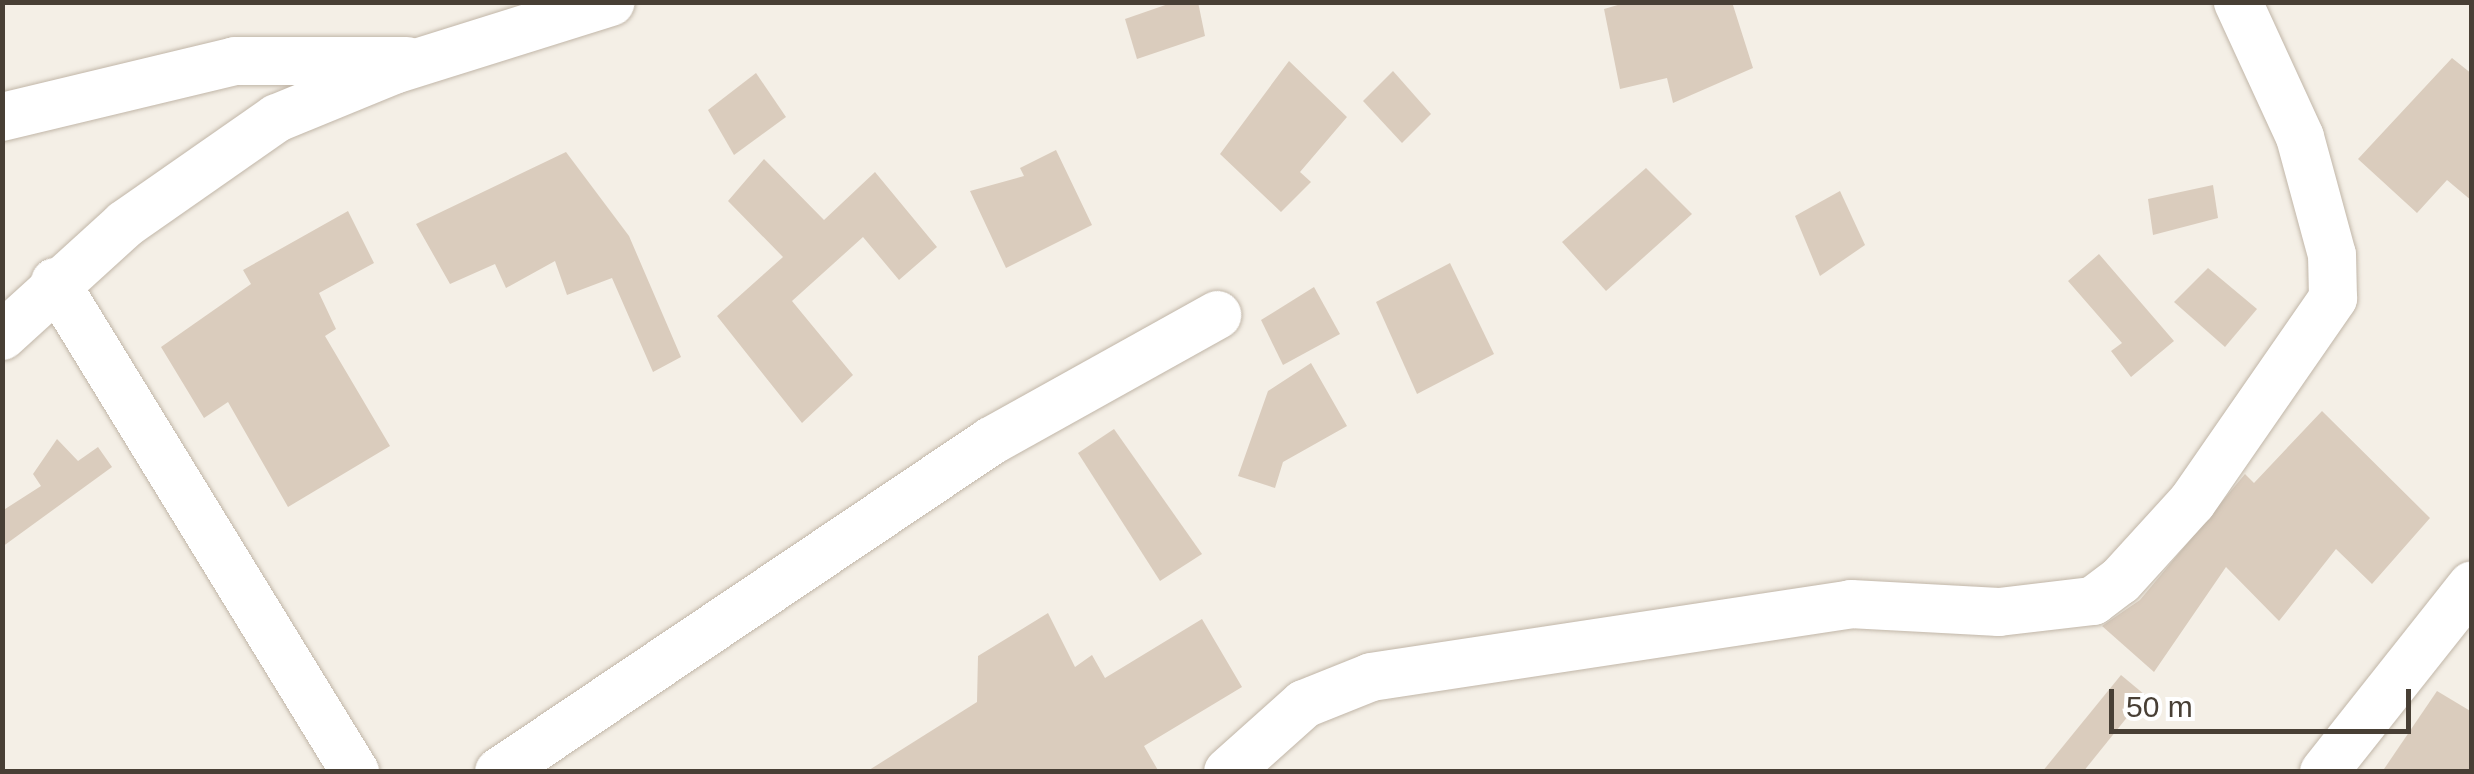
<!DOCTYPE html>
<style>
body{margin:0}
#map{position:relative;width:2474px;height:774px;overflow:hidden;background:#f4efe6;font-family:Arial,sans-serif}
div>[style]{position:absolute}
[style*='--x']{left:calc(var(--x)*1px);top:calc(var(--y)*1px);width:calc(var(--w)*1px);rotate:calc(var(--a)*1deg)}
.building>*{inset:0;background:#daccbd}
.roads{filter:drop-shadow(0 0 2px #c1b6a8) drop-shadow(0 0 2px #c1b6a8)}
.minor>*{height:48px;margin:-24px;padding:0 24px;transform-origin:24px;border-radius:24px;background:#fff}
span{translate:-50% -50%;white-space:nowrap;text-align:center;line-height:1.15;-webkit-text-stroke:8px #fff;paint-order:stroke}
.frame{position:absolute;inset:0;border:5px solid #483f35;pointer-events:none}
.scale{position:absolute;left:2109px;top:689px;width:302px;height:45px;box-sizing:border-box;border:5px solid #483f35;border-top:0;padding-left:12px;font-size:30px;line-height:35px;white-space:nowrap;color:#483f35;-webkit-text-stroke:8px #fff;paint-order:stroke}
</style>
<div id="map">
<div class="building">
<i style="clip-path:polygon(1174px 2px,1198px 2px,1205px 36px,1137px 59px,1125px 19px)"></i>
<i style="clip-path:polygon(1628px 2px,1732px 2px,1753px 68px,1673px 103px,1667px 78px,1620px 89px,1604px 9px)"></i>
<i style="clip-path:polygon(2452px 58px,2472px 74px,2472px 201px,2447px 180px,2417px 213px,2358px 159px)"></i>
<i style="clip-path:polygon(1289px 61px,1347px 117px,1300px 172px,1311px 182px,1281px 212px,1220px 154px)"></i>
<i style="clip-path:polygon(1393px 71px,1431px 114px,1402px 143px,1363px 101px)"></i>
<i style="clip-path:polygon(756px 73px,786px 117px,734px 155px,708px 110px)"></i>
<i style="clip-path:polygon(1056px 150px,1092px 225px,1006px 268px,970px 191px,1024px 176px,1020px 168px)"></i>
<i style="clip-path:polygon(566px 152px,629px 236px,681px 357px,653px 372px,612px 278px,567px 295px,555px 261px,506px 288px,495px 264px,450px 284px,416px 224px)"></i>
<i style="clip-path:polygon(764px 159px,824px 220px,875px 172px,937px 247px,899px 280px,863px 237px,792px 301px,853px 375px,802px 423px,717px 316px,783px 257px,728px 201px)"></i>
<i style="clip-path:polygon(1646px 168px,1692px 214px,1606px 291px,1562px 242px)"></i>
<i style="clip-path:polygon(2213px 185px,2218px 218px,2153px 235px,2148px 199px)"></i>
<i style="clip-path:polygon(1840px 191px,1865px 245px,1820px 276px,1795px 216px)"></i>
<i style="clip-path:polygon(348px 211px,374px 263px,319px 293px,336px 329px,325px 336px,390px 446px,288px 507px,228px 402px,204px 418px,161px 347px,251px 284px,243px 270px)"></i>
<i style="clip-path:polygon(2099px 254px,2174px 341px,2131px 377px,2111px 351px,2122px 343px,2068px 281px)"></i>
<i style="clip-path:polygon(1450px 263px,1494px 354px,1417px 394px,1376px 302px)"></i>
<i style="clip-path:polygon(2208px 268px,2257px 309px,2225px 347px,2174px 302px)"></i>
<i style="clip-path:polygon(1314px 287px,1340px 334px,1283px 365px,1261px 320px)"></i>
<i style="clip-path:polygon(1311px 363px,1347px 426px,1283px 462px,1275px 488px,1238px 476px,1268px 391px)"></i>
<i style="clip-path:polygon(2322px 411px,2430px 518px,2372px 584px,2336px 549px,2279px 621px,2226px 567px,2154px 672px,2102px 626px,2140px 600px,2245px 474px,2254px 483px)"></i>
<i style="clip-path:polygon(1114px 429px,1202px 554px,1160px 581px,1078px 453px)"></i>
<i style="clip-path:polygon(57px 439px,78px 461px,98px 447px,112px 467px,2px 547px,2px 511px,41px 486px,33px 474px)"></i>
<i style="clip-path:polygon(1048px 613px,1075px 667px,1092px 655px,1105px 678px,1202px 619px,1242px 687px,1144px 746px,1159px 772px,866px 772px,977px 702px,978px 656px)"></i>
<i style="clip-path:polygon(2121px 675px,2145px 695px,2083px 772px,2042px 772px)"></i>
<i style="clip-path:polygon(2437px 691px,2472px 712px,2472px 772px,2382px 772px)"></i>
</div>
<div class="roads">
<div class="minor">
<i style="--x:2;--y:117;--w:240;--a:-13.5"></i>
<i style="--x:235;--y:61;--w:172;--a:0"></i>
<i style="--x:55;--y:282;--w:575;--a:58.52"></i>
<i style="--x:2;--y:336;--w:166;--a:-42.3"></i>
<i style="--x:125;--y:224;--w:185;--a:-34.9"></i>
<i style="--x:277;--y:118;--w:126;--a:-22.3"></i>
<i style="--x:394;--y:70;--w:227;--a:-17.4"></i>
<i style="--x:499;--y:772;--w:593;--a:-33.93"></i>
<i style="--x:991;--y:441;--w:259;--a:-29.1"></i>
<i style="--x:1228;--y:772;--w:102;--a:-41.8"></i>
<i style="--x:1304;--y:704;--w:72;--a:-21.9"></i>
<i style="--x:1371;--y:677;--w:486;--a:-8.6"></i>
<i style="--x:1851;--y:604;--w:148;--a:3.1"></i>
<i style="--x:1999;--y:612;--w:95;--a:-6.7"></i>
<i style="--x:2093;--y:601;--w:34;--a:-37"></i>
<i style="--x:2120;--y:581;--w:107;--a:-47.7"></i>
<i style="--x:2192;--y:502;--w:248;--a:-55.3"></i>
<i style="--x:2333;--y:298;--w:43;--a:-91.3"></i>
<i style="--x:2332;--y:255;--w:122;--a:-105.2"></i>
<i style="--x:2300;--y:137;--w:149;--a:-114.7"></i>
<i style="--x:2324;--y:772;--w:238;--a:-51.6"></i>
</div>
</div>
<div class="frame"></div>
<div class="scale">50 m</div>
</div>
